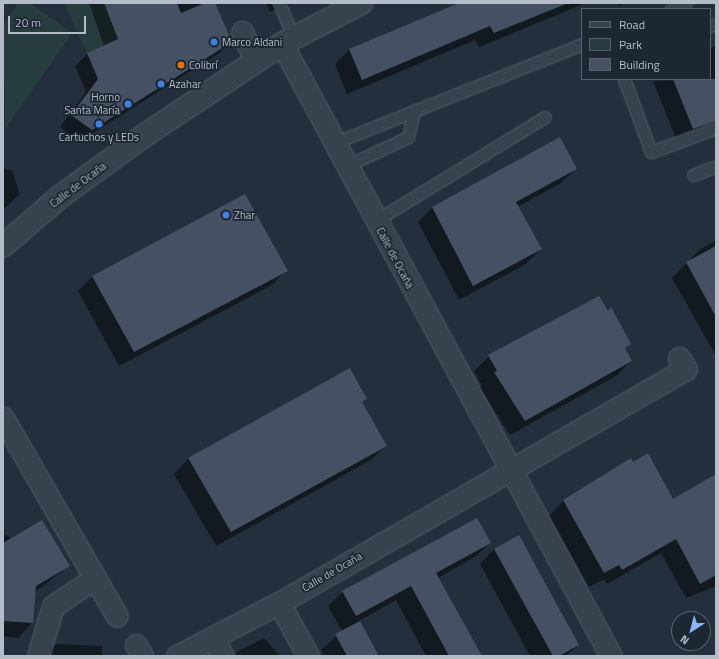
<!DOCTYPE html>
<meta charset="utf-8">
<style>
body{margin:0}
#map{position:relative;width:719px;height:659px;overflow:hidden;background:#242f3e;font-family:"Titillium Web",sans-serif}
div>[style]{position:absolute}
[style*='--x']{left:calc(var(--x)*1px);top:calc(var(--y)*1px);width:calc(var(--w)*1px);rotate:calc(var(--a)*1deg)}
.green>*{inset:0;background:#263c3f}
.shadow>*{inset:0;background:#0007}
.building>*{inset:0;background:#455162}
.roads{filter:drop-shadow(0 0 1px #565f6c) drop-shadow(0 0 1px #565f6c)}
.service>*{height:11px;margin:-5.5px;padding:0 5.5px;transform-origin:5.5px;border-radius:5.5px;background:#38414e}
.minor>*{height:21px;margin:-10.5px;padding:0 10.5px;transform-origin:10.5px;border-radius:10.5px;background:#38414e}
.tertiary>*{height:22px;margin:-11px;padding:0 11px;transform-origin:11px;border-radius:11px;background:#38414e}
.dots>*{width:11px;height:11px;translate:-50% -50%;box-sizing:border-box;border:2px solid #1d2633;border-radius:50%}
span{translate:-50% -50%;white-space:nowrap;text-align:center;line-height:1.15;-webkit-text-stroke:3.5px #1d2633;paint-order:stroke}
.poi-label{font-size:11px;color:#b4bcc9}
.left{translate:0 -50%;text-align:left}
.right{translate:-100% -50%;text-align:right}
.street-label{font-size:11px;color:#b4bcc9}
.frame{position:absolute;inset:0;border:4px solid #b4bcc9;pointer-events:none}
.legend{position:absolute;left:581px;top:8px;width:130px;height:72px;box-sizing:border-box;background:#1d2633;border:1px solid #59626f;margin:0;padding:5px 7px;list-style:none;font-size:12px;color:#b4bcc9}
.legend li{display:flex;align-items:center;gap:8px;height:20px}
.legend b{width:20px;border:1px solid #59626f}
.north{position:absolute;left:671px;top:611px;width:40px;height:40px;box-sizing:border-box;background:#1d2633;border:1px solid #59626f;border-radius:50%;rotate:216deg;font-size:11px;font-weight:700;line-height:16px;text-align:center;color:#b4bcc9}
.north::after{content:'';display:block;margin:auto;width:14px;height:18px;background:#8ab4f8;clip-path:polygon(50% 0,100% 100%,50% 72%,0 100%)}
.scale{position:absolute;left:8px;top:16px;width:78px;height:18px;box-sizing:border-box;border:2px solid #b4bcc9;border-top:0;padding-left:5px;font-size:12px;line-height:14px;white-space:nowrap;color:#b4bcc9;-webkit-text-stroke:3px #1d2633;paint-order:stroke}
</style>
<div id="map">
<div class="green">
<i style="clip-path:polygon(18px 3px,30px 3px,72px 33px,5px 129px,3px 25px)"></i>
<i style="clip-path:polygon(64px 3px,104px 3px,118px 39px,87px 53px)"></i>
</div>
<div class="shadow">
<i style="clip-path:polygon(89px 3px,213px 3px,230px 42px,218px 54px,79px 142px,60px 127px,86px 92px,75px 66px,87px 54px,104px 46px)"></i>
<i style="clip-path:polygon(266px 3px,293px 3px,270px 12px)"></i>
<i style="clip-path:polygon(462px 3px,586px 3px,479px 47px,475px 40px,347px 94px,335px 64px,350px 49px)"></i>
<i style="clip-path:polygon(617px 3px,626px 3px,618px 6px)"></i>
<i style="clip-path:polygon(716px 46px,716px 128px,678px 143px,653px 81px,710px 79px,710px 48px)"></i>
<i style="clip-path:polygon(3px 168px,12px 171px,20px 194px,3px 210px)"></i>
<i style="clip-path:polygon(576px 169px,561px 183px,517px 207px,541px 249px,526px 264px,459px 300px,418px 222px,432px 208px)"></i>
<i style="clip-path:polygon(244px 196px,286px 270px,272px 285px,119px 366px,78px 291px,92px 277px)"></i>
<i style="clip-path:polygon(716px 240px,716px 356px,672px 278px,699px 250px)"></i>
<i style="clip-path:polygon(630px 344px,625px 349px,631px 361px,616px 376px,510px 435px,480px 388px,482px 385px,474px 371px,489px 356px)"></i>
<i style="clip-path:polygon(350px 370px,366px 399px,362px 403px,386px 446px,371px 460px,216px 546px,174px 474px,188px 459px)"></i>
<i style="clip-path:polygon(630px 460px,673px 500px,716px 475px,716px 586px,686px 598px,661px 553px,607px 584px,604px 579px,589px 587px,549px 516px,563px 501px)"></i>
<i style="clip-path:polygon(3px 534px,69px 566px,35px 592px,32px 623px,18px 638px,3px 636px)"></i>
<i style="clip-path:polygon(518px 536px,578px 645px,566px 656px,530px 656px,480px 564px,494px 549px)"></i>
<i style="clip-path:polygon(490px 543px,475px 557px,438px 578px,481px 656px,426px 656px,396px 600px,359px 621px,378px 656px,324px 656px,321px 650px,342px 631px,328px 606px,343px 592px)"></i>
<i style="clip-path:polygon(264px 638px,280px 656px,234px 656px,237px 652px)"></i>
<i style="clip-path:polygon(55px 644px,102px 646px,102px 656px,43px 656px)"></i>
</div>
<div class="building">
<i style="clip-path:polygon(104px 3px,177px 3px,181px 13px,205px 3px,215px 3px,232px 42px,92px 130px,71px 115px,98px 79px,87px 53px,118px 39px)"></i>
<i style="clip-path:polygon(459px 3px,566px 4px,494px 33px,490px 26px,362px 80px,349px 49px)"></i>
<i style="clip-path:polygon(673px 79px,716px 79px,716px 121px,693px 129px)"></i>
<i style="clip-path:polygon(560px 137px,577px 169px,516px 202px,542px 249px,473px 286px,432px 207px)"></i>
<i style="clip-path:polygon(245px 194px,288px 271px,134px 352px,92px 276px)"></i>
<i style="clip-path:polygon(716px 246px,716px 317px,686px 262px)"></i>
<i style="clip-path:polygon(599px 296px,608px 311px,611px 307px,631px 344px,625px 348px,632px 361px,525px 421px,494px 372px,497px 371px,488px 355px)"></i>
<i style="clip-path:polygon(350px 368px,367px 399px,362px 402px,387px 446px,231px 532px,188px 458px)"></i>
<i style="clip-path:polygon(648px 453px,673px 499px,716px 474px,716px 575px,700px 584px,676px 539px,622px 570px,619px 565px,604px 573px,563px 500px,631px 458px,633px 462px)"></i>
<i style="clip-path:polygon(477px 518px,491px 543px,436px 573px,482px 656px,449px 656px,411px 586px,356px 616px,342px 591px)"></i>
<i style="clip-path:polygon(42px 520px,70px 566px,36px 586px,33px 623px,3px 621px,3px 543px)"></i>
<i style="clip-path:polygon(519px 535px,579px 645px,559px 656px,553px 656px,494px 549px)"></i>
<i style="clip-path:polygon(360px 621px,379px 656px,347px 656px,335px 634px)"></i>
</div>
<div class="roads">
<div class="service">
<i style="--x:279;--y:3;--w:38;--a:67"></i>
<i style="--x:671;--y:9;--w:16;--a:-22"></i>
<i style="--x:710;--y:26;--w:6;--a:-18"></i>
<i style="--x:624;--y:79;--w:78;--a:69.7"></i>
<i style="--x:651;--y:152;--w:69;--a:-20.3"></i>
<i style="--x:334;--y:143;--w:86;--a:-21.8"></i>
<i style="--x:346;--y:166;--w:68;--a:-25.1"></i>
<i style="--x:408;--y:137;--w:27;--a:-77"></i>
<i style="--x:414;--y:111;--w:181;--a:-21.7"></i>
<i style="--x:693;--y:175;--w:25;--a:-21"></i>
<i style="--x:375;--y:221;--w:199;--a:-31.5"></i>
</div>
<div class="minor">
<i style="--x:242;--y:32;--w:32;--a:64"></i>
<i style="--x:282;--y:44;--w:695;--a:61.74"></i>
<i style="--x:3;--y:418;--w:228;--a:60.1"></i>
<i style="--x:279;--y:603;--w:60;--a:61.3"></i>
<i style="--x:213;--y:638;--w:21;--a:61"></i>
<i style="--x:136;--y:645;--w:13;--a:61"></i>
<i style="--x:38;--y:656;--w:52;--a:-73.3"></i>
<i style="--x:53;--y:606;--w:50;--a:-33.7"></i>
<i style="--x:177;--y:656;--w:115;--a:-27.5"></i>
<i style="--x:279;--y:603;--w:469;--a:-29.9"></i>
<i style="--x:686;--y:369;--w:13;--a:-122"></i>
</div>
<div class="tertiary">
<i style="--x:3;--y:246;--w:77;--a:-40.8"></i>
<i style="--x:61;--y:196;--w:104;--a:-36"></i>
<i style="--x:145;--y:135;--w:164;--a:-33.6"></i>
<i style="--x:282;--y:44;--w:89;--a:-27.4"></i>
</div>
</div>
<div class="dots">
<i style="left:214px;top:42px;background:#3f7fe0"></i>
<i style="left:181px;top:65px;background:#e8710a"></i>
<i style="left:161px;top:84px;background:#3f7fe0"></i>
<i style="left:128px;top:104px;background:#3f7fe0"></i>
<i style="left:99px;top:124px;background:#3f7fe0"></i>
<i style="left:226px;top:215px;background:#3f7fe0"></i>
</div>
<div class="poi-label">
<span class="left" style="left:222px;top:42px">Marco Aldani</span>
<span class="left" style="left:189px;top:65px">Colibrí</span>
<span class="left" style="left:169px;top:84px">Azahar</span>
<span class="right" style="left:120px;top:104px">Horno<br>Santa María</span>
<span style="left:99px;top:137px">Cartuchos y LEDs</span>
<span class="left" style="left:234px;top:215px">Zhar</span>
</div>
<div class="street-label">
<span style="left:78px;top:185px;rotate:-37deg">Calle de Ocaña</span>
<span style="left:395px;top:258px;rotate:62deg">Calle de Ocaña</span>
<span style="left:332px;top:572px;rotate:-30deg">Calle de Ocaña</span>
</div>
<div class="frame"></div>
<ul class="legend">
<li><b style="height:5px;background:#38414e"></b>Road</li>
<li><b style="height:11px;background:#263c3f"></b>Park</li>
<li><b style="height:11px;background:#455162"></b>Building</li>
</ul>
<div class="north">N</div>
<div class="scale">20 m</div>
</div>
